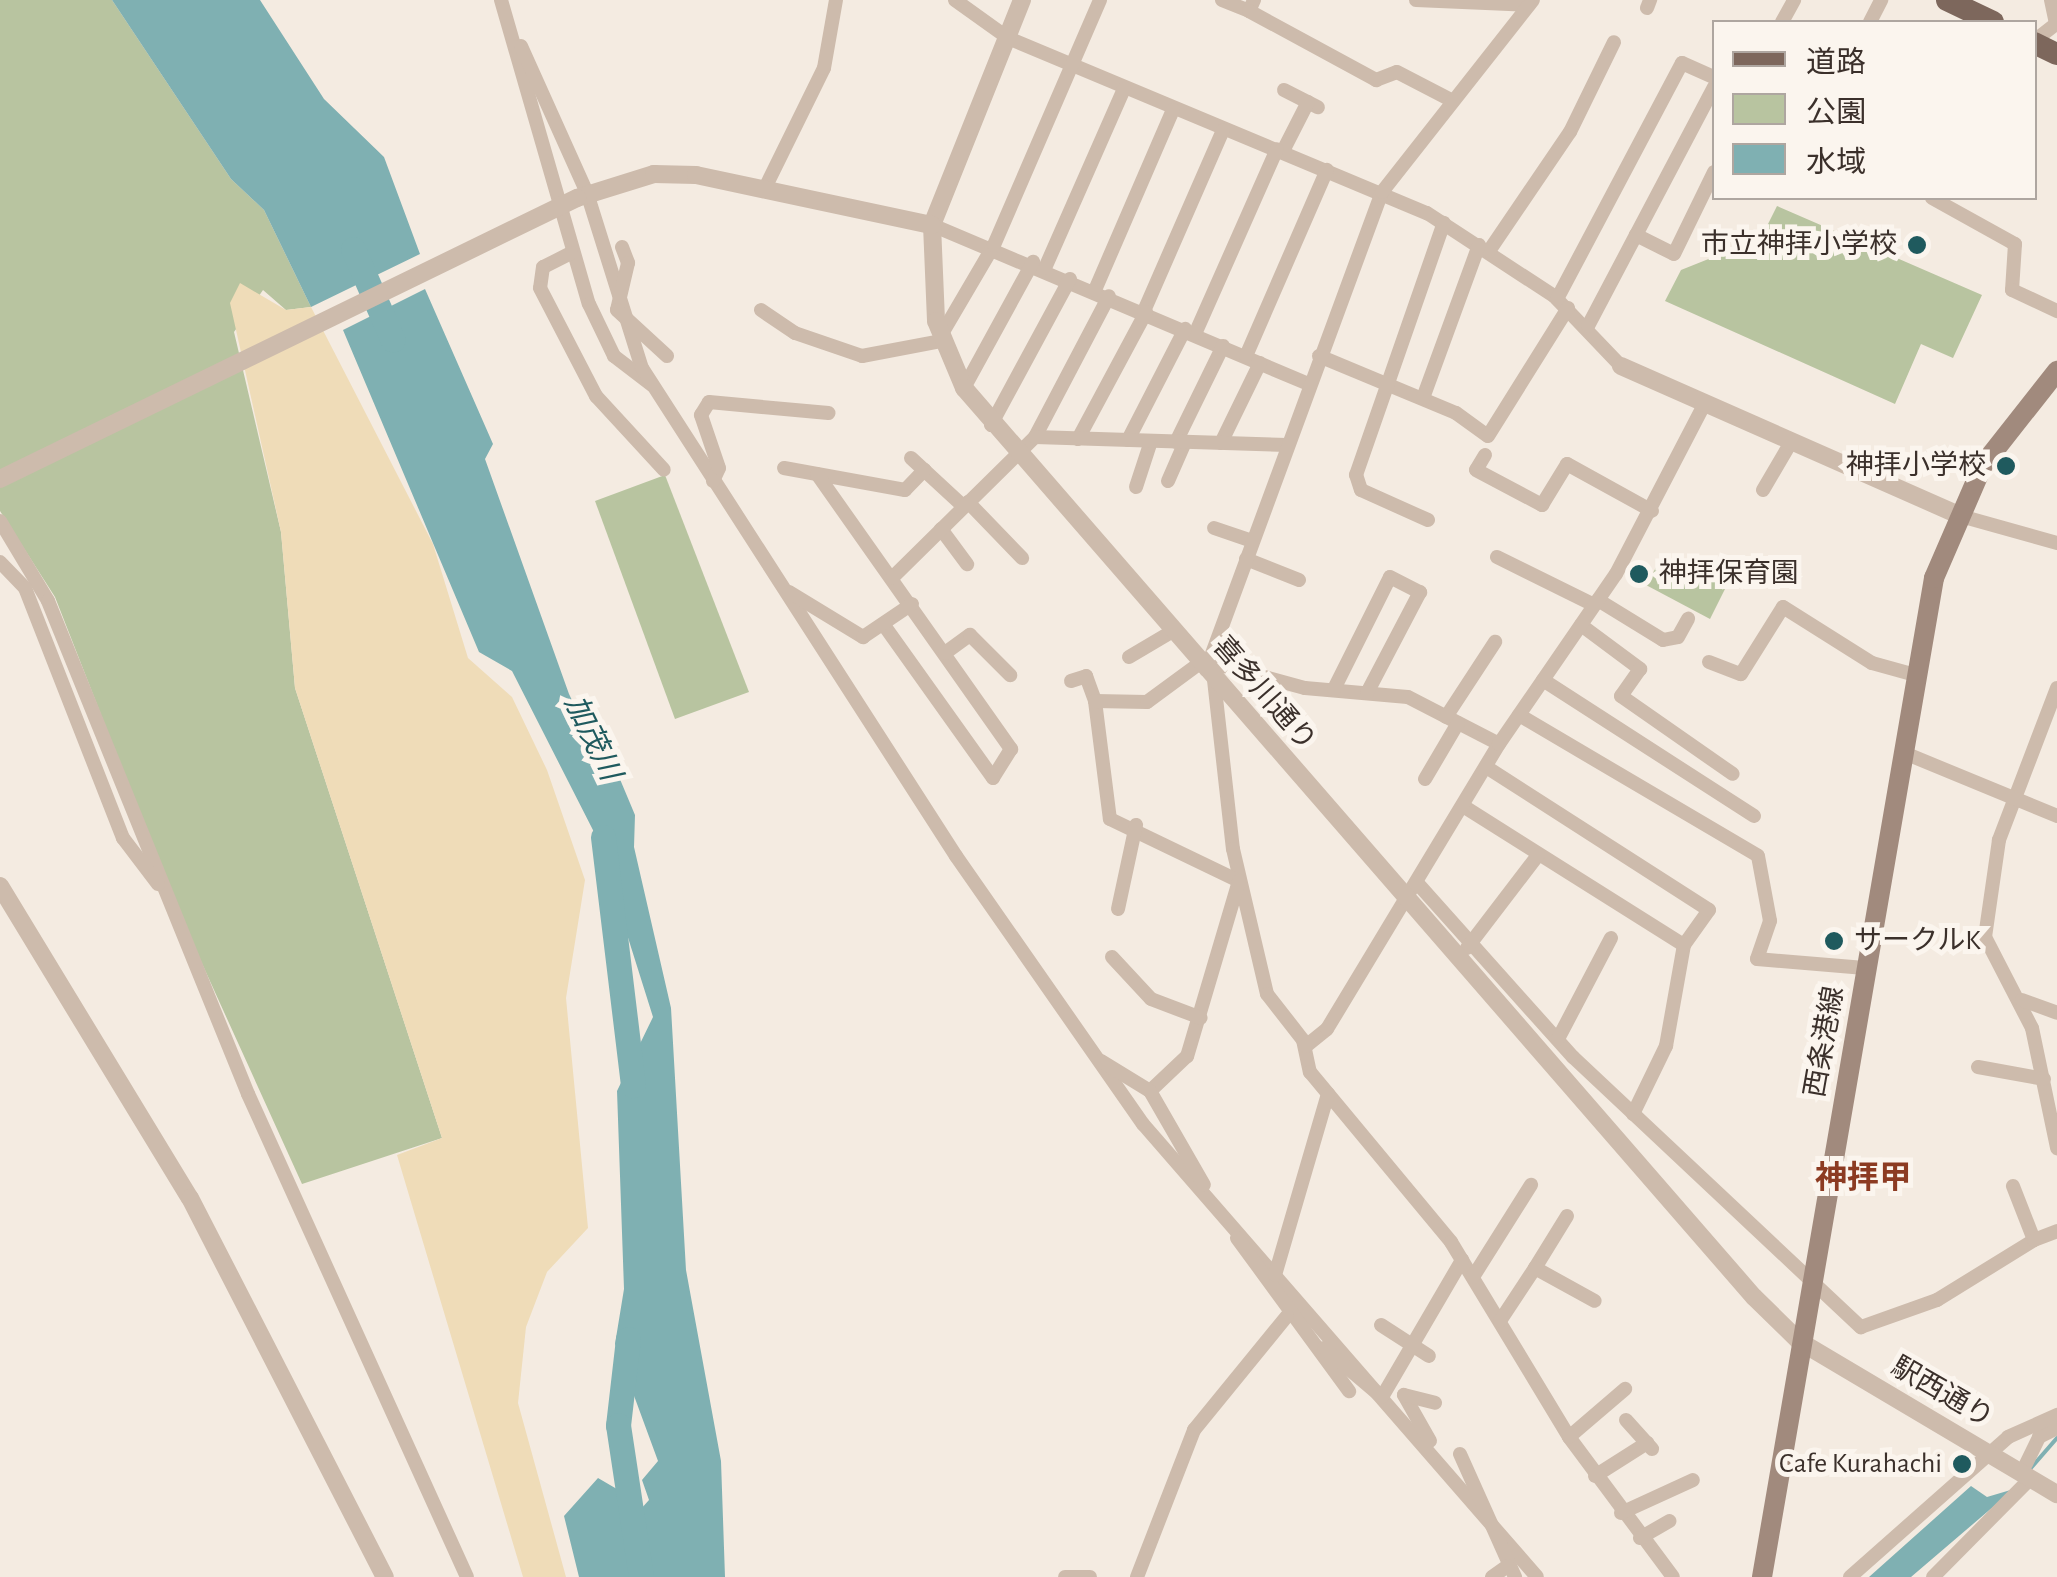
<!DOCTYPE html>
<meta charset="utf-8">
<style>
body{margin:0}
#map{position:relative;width:2057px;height:1577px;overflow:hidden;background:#f4ebe1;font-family:"Alegreya Sans","Noto Sans JP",sans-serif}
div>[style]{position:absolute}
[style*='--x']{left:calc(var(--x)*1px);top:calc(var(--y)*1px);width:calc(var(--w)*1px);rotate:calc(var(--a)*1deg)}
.green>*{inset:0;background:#b8c4a0}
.sand>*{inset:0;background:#efdcb8}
.water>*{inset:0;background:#7fb0b2}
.stream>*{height:4px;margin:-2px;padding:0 2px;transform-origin:2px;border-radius:2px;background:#7fb0b2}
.river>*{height:25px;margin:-12.5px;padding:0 12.5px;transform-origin:12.5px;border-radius:12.5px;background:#7fb0b2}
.minor>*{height:14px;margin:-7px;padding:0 7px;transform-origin:7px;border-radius:7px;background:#cdbbac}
.tertiary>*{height:18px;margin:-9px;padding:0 9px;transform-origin:9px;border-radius:9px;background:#cdbbac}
.secondary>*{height:20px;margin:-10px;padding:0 10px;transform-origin:10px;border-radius:10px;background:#a18a7d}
.primary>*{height:22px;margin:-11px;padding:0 11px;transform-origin:11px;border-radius:11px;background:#7d675c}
.tertiary-bridge>*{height:18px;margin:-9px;padding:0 9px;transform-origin:9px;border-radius:9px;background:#cdbbac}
.dots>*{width:28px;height:28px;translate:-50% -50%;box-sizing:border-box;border:5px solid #fbf5ee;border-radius:50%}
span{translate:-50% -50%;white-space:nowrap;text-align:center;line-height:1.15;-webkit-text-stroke:10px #fbf5ee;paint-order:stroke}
.poi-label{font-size:28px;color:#3b302b}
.right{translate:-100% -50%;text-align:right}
.left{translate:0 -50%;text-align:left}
.street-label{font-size:28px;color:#3b302b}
.water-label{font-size:30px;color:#1f5a5e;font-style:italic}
.quarter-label{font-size:32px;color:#8c3b22;font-weight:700}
.legend{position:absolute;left:1712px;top:20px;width:325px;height:180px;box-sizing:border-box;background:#fbf5ee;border:2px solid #aea6a0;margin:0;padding:12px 18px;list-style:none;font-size:30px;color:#3b302b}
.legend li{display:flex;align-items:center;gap:20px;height:50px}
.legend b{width:50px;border:2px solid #aea6a0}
</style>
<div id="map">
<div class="green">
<i style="clip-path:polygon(0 0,112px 0,231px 179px,264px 210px,311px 307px,286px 310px,263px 290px,234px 332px,281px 532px,295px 688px,442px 1138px,302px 1184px,175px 904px,55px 597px,0 511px)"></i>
<i style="clip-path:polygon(1777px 206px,1982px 295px,1953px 358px,1921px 344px,1895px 404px,1665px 301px,1681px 270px,1761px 238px)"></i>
<i style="clip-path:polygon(665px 475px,749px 692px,675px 719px,595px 501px)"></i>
<i style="clip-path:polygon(1662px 557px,1726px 587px,1710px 619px,1646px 585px)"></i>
</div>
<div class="sand">
<i style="clip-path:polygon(240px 283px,286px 310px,311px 307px,433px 544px,468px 658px,512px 697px,547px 770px,585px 880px,566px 998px,588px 1228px,547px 1272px,526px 1327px,518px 1403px,566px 1577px,523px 1577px,397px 1155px,442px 1138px,295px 688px,281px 532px,230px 303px)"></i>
</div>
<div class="water">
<i style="clip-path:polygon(112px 0,260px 0,324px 99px,384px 157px,420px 254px,311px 307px,264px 210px,231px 179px)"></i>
<i style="clip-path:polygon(425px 289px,493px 444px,485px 459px,569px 694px,583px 723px,596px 722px,635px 815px,634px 847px,671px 1008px,686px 1270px,721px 1461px,725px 1577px,579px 1577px,564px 1516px,598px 1478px,622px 1492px,624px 1507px,640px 1510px,649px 1500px,642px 1480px,658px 1461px,615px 1344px,624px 1289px,617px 1091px,653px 1017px,596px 836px,512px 671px,479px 652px,343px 330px)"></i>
<i style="clip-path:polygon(1971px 1486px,1987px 1497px,2014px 1489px,1911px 1577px,1869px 1577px)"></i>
</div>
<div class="stream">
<i style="--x:2030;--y:1469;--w:41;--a:-48.9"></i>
</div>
<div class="river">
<i style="--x:353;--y:249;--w:99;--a:66.3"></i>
<i style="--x:603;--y:837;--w:250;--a:83.1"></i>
<i style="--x:628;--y:1339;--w:87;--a:96.6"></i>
<i style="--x:618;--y:1425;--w:154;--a:81.4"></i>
</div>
<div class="minor">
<i style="--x:501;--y:0;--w:316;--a:73.9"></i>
<i style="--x:589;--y:304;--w:58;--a:64.3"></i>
<i style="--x:614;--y:356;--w:48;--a:37.3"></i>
<i style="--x:955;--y:0;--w:65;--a:35.6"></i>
<i style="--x:1008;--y:38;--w:454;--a:22.7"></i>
<i style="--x:1427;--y:213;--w:152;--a:33.2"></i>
<i style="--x:1554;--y:296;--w:97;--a:46.3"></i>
<i style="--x:1222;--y:0;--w:29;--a:22"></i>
<i style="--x:1254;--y:0;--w:12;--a:114"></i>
<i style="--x:1249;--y:11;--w:145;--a:28.5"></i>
<i style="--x:1376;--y:80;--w:22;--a:-21"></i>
<i style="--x:1397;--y:72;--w:63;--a:27.4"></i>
<i style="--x:1416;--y:0;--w:113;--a:2.5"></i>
<i style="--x:2051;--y:0;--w:25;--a:78"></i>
<i style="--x:1647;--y:8;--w:9;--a:-69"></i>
<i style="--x:1782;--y:22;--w:25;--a:-61"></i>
<i style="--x:1870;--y:22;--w:25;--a:-63"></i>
<i style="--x:2034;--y:41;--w:29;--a:-38"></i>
<i style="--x:521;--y:46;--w:161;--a:65.8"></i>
<i style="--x:587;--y:193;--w:183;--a:72.6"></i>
<i style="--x:642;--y:368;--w:580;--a:57.24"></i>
<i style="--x:956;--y:856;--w:327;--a:55.1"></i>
<i style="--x:1143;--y:1124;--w:600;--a:48.98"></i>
<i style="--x:1284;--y:90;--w:38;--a:27"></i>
<i style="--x:1283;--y:151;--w:55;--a:-63"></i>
<i style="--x:766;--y:186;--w:131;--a:-63.8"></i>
<i style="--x:824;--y:68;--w:69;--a:-80"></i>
<i style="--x:1932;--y:198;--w:95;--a:29"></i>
<i style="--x:2015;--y:244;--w:46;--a:93.7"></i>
<i style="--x:2012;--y:290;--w:50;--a:25"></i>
<i style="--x:932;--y:225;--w:409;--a:22.9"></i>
<i style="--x:1636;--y:235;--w:167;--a:-62.2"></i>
<i style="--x:622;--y:247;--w:17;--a:69"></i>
<i style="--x:628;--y:263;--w:48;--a:103.2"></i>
<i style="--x:617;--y:310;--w:68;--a:42.6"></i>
<i style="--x:1489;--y:251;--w:144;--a:-55.8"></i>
<i style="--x:1570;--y:132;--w:100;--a:-63.9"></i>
<i style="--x:571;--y:253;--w:31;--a:153"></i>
<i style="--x:543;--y:267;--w:21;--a:98"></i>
<i style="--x:540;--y:288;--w:122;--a:62.6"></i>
<i style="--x:596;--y:396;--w:100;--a:47.4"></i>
<i style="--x:1045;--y:268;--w:196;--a:-66.2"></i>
<i style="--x:1095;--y:290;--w:196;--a:-66.6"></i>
<i style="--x:1557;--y:299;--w:267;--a:-62.1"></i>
<i style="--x:1682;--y:63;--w:35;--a:24"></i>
<i style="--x:761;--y:310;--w:41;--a:34.1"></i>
<i style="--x:795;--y:333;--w:71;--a:18.9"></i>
<i style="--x:862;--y:356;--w:80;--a:-10.8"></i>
<i style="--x:1144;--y:311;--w:197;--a:-66.4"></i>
<i style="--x:1588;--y:326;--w:103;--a:-62.2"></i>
<i style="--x:1636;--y:235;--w:42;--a:26.6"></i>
<i style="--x:1674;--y:254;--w:91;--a:-64"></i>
<i style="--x:1195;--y:334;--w:202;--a:-66.1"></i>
<i style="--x:940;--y:337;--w:107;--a:-59.6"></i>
<i style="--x:994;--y:245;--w:267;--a:-66.6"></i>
<i style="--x:1246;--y:356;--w:203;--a:-66.5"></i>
<i style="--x:1319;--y:356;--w:148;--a:22.6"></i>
<i style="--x:1456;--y:413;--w:39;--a:36"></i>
<i style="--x:1488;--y:436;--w:151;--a:-58"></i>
<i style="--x:964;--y:388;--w:144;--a:-61.3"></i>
<i style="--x:1423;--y:398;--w:163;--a:-69.9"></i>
<i style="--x:991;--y:425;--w:166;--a:-61.6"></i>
<i style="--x:1035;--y:437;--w:159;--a:-62.3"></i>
<i style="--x:1078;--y:439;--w:144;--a:-61.8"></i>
<i style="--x:1128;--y:440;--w:125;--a:-62.8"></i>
<i style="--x:1176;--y:442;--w:107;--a:-63.9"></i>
<i style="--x:1221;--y:443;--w:89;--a:-64"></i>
<i style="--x:1485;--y:455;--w:17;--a:121"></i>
<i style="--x:1476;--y:470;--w:75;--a:27.9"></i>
<i style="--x:1542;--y:505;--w:48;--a:-58.6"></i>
<i style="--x:1567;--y:464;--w:97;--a:28.9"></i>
<i style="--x:911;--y:458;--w:71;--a:42.7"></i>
<i style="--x:784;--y:468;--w:123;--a:10.3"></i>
<i style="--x:905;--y:490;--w:28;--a:-46"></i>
<i style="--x:817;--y:474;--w:337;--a:54.8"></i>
<i style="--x:1011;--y:749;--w:34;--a:122"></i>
<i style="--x:993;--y:778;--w:188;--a:-125.5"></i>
<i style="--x:713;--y:481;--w:14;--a:-65"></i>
<i style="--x:719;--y:468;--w:56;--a:-108.8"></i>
<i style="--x:701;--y:415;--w:15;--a:-58"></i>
<i style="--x:709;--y:402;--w:120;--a:5.3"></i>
<i style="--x:1168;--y:481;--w:43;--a:-66.4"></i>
<i style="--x:1136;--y:487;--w:48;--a:-71.9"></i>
<i style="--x:1763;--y:490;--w:53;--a:-59.6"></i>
<i style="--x:968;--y:502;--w:78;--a:46"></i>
<i style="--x:1957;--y:515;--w:104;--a:15.6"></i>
<i style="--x:1428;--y:520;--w:73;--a:-155.9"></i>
<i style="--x:1361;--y:490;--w:16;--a:-108"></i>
<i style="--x:1356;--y:475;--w:267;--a:-70.8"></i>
<i style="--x:0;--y:521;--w:93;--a:59"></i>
<i style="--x:48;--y:601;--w:532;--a:67.92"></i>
<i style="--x:248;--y:1094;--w:530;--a:65.61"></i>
<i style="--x:1214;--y:528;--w:40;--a:18.9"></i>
<i style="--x:941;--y:529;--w:44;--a:53.4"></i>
<i style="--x:1497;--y:557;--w:108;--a:26.3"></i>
<i style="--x:1246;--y:559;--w:57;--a:21.6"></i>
<i style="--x:0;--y:562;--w:36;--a:46"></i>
<i style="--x:25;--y:588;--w:269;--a:68.6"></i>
<i style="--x:123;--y:838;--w:58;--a:52.7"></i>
<i style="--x:892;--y:578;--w:201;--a:-44.6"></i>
<i style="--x:1035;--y:437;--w:252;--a:1.8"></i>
<i style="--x:789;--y:592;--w:87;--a:31.3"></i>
<i style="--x:863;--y:637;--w:59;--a:-34"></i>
<i style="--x:1598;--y:600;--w:76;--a:31.6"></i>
<i style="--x:1663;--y:640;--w:15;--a:-11"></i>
<i style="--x:1678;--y:637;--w:21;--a:-61"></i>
<i style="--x:1581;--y:625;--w:74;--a:36.7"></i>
<i style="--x:1640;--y:669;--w:33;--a:125"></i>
<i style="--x:1621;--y:696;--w:136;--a:34.9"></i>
<i style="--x:945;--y:653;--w:31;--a:-36"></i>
<i style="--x:970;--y:635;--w:57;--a:45"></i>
<i style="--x:1129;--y:657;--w:51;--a:-30.6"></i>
<i style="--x:1709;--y:662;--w:34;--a:21"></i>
<i style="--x:1741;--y:674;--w:79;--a:-57.9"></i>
<i style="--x:1783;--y:607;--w:105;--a:32.2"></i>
<i style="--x:1872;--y:663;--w:45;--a:15.6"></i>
<i style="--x:1213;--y:663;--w:95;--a:15.2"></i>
<i style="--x:1305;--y:688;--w:103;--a:5"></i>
<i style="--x:1408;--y:697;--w:102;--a:27.3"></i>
<i style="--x:1206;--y:670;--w:509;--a:-69.79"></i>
<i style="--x:1382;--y:192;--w:244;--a:-51.8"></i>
<i style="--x:1214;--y:680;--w:170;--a:83.6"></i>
<i style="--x:1233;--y:849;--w:149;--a:76.8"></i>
<i style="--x:1267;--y:994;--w:58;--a:52"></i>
<i style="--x:1303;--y:1040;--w:33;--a:78"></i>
<i style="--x:1310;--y:1072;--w:221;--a:50.3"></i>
<i style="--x:1451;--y:1242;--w:228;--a:58.8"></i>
<i style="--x:1569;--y:1437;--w:174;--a:53.4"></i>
<i style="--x:1543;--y:680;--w:251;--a:32.8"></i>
<i style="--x:1071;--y:681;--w:16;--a:-18"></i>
<i style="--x:1086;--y:676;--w:27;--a:70"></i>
<i style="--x:1095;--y:701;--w:119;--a:82.8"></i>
<i style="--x:1110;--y:819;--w:143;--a:25.7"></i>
<i style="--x:1239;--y:881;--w:183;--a:106.5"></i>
<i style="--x:1187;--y:1056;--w:51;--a:136.6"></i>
<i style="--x:1150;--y:1091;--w:108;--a:60.1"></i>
<i style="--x:2057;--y:688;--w:163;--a:110.9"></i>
<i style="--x:1999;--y:840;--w:98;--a:98.2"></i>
<i style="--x:1985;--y:937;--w:102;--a:62.7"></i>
<i style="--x:2032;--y:1028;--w:123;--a:78.2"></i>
<i style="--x:1334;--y:689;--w:125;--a:-63.4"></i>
<i style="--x:1390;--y:577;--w:34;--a:27"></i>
<i style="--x:1420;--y:592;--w:114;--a:117.7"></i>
<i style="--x:1095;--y:701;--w:52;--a:1.1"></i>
<i style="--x:1147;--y:702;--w:66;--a:-36.3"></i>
<i style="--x:1519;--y:715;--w:277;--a:30.5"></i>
<i style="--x:1758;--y:856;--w:66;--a:79.5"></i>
<i style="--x:1770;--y:921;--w:40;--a:108.9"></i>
<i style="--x:1757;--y:959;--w:108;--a:4.8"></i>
<i style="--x:1446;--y:717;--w:90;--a:-56.8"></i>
<i style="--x:1902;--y:752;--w:168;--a:22.4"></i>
<i style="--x:1425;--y:779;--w:65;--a:-59.5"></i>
<i style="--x:1463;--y:806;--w:261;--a:32.2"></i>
<i style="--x:1684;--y:945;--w:43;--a:-54.5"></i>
<i style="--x:1709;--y:910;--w:265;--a:-147.3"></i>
<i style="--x:1419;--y:885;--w:231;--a:48.2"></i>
<i style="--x:1573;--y:1057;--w:395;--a:43.2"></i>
<i style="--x:1861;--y:1327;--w:81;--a:-19.6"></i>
<i style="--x:1937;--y:1300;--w:114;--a:-31.7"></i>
<i style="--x:2034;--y:1240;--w:58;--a:-111.3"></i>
<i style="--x:1118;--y:909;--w:86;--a:-77.9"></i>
<i style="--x:1467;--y:948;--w:117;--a:-52.6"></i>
<i style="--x:1112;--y:957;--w:57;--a:47.1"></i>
<i style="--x:1151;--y:999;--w:53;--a:20.8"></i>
<i style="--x:2022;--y:1000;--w:37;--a:20"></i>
<i style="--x:1558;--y:1039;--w:114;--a:-62.3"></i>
<i style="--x:1306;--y:1046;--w:27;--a:-39"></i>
<i style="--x:1327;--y:1029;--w:333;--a:-58.9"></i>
<i style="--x:1499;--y:744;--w:206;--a:-55.5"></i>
<i style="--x:1616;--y:574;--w:191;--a:-62.5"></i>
<i style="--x:1101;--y:1061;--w:57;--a:31.5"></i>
<i style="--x:1978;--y:1067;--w:67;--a:10.3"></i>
<i style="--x:1633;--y:1114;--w:76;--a:-64.1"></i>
<i style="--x:1666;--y:1046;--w:103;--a:-79.9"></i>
<i style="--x:1237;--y:1238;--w:190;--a:53.8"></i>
<i style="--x:2034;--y:1240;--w:25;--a:-21"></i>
<i style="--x:1535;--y:1268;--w:61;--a:-58.4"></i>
<i style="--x:1275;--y:1275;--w:189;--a:-73.7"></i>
<i style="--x:1473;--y:1277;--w:109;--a:-57.8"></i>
<i style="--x:1500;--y:1321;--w:64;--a:-56.6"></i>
<i style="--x:1535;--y:1268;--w:68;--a:28.8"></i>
<i style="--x:1381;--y:1325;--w:57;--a:32.9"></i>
<i style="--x:1324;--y:1348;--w:76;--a:40.2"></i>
<i style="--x:1382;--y:1397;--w:159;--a:-59.7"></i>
<i style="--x:1626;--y:1420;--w:39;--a:48"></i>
<i style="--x:1569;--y:1437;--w:74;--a:-40.6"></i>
<i style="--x:1430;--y:1441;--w:53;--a:-119.5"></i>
<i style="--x:1404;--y:1395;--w:32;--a:14"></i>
<i style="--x:1460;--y:1454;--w:135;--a:65.9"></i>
<i style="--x:2026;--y:1464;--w:30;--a:-64"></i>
<i style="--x:2039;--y:1437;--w:20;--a:-27"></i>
<i style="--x:1595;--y:1476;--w:62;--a:-32.4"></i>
<i style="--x:1621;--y:1513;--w:79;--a:-24.6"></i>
<i style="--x:1640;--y:1538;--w:34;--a:-30"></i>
<i style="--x:1065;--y:1577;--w:25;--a:0"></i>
<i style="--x:1137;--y:1577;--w:158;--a:-68.8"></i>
<i style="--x:1194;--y:1430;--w:147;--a:-50.8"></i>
<i style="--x:1492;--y:1577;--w:19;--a:-35"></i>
<i style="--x:1850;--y:1577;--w:211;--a:-41.5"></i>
<i style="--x:2008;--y:1437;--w:54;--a:-24.2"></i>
<i style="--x:1933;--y:1577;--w:139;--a:-45.3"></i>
</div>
<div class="tertiary">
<i style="--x:1022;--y:0;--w:242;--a:111.8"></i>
<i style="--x:932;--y:225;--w:96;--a:87.6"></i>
<i style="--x:936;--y:321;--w:73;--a:67.3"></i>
<i style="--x:964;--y:388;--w:1204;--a:49.01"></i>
<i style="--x:1754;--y:1297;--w:63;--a:44.4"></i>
<i style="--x:1799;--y:1341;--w:300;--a:30.7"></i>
<i style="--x:577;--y:198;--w:81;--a:-17.3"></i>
<i style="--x:654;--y:174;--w:42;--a:1.4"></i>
<i style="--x:696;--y:175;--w:241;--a:12"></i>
<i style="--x:1621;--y:366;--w:366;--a:23.8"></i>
<i style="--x:0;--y:886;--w:365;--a:58.7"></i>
<i style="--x:190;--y:1198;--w:426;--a:62.8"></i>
</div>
<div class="secondary">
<i style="--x:1762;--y:1577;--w:1014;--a:-80.23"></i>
<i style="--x:1934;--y:578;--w:123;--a:-66.6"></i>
<i style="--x:1983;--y:465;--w:120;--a:-51.8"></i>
</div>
<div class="primary">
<i style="--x:1947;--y:0;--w:51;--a:25.6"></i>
<i style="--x:2034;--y:43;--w:25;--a:26"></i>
</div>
<div class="tertiary-bridge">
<i style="--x:0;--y:479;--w:642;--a:-25.97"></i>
</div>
<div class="dots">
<i style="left:1917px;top:245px;background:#1f5a5e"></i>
<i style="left:2006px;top:466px;background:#1f5a5e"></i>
<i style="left:1639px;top:574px;background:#1f5a5e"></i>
<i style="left:1834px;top:941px;background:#1f5a5e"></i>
<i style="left:1962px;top:1464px;background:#1f5a5e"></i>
</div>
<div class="poi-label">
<span class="right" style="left:1897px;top:245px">市立神拝小学校</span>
<span class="right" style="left:1986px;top:466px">神拝小学校</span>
<span class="left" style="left:1659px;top:574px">神拝保育園</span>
<span class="left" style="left:1854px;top:941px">サークルK</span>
<span class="right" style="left:1942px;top:1464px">Cafe Kurahachi</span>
</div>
<div class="street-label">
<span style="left:1264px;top:694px;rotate:49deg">喜多川通り</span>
<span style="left:1825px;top:1042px;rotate:-80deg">西条港線</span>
<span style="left:1942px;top:1393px;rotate:30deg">駅西通り</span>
</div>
<div class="water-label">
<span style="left:592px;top:738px;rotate:64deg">加茂川</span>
</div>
<div class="quarter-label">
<span style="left:1863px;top:1178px">神拝甲</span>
</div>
<ul class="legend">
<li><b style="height:12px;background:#7d675c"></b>道路</li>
<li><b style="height:28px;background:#b8c4a0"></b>公園</li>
<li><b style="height:28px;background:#7fb0b2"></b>水域</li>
</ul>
</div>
